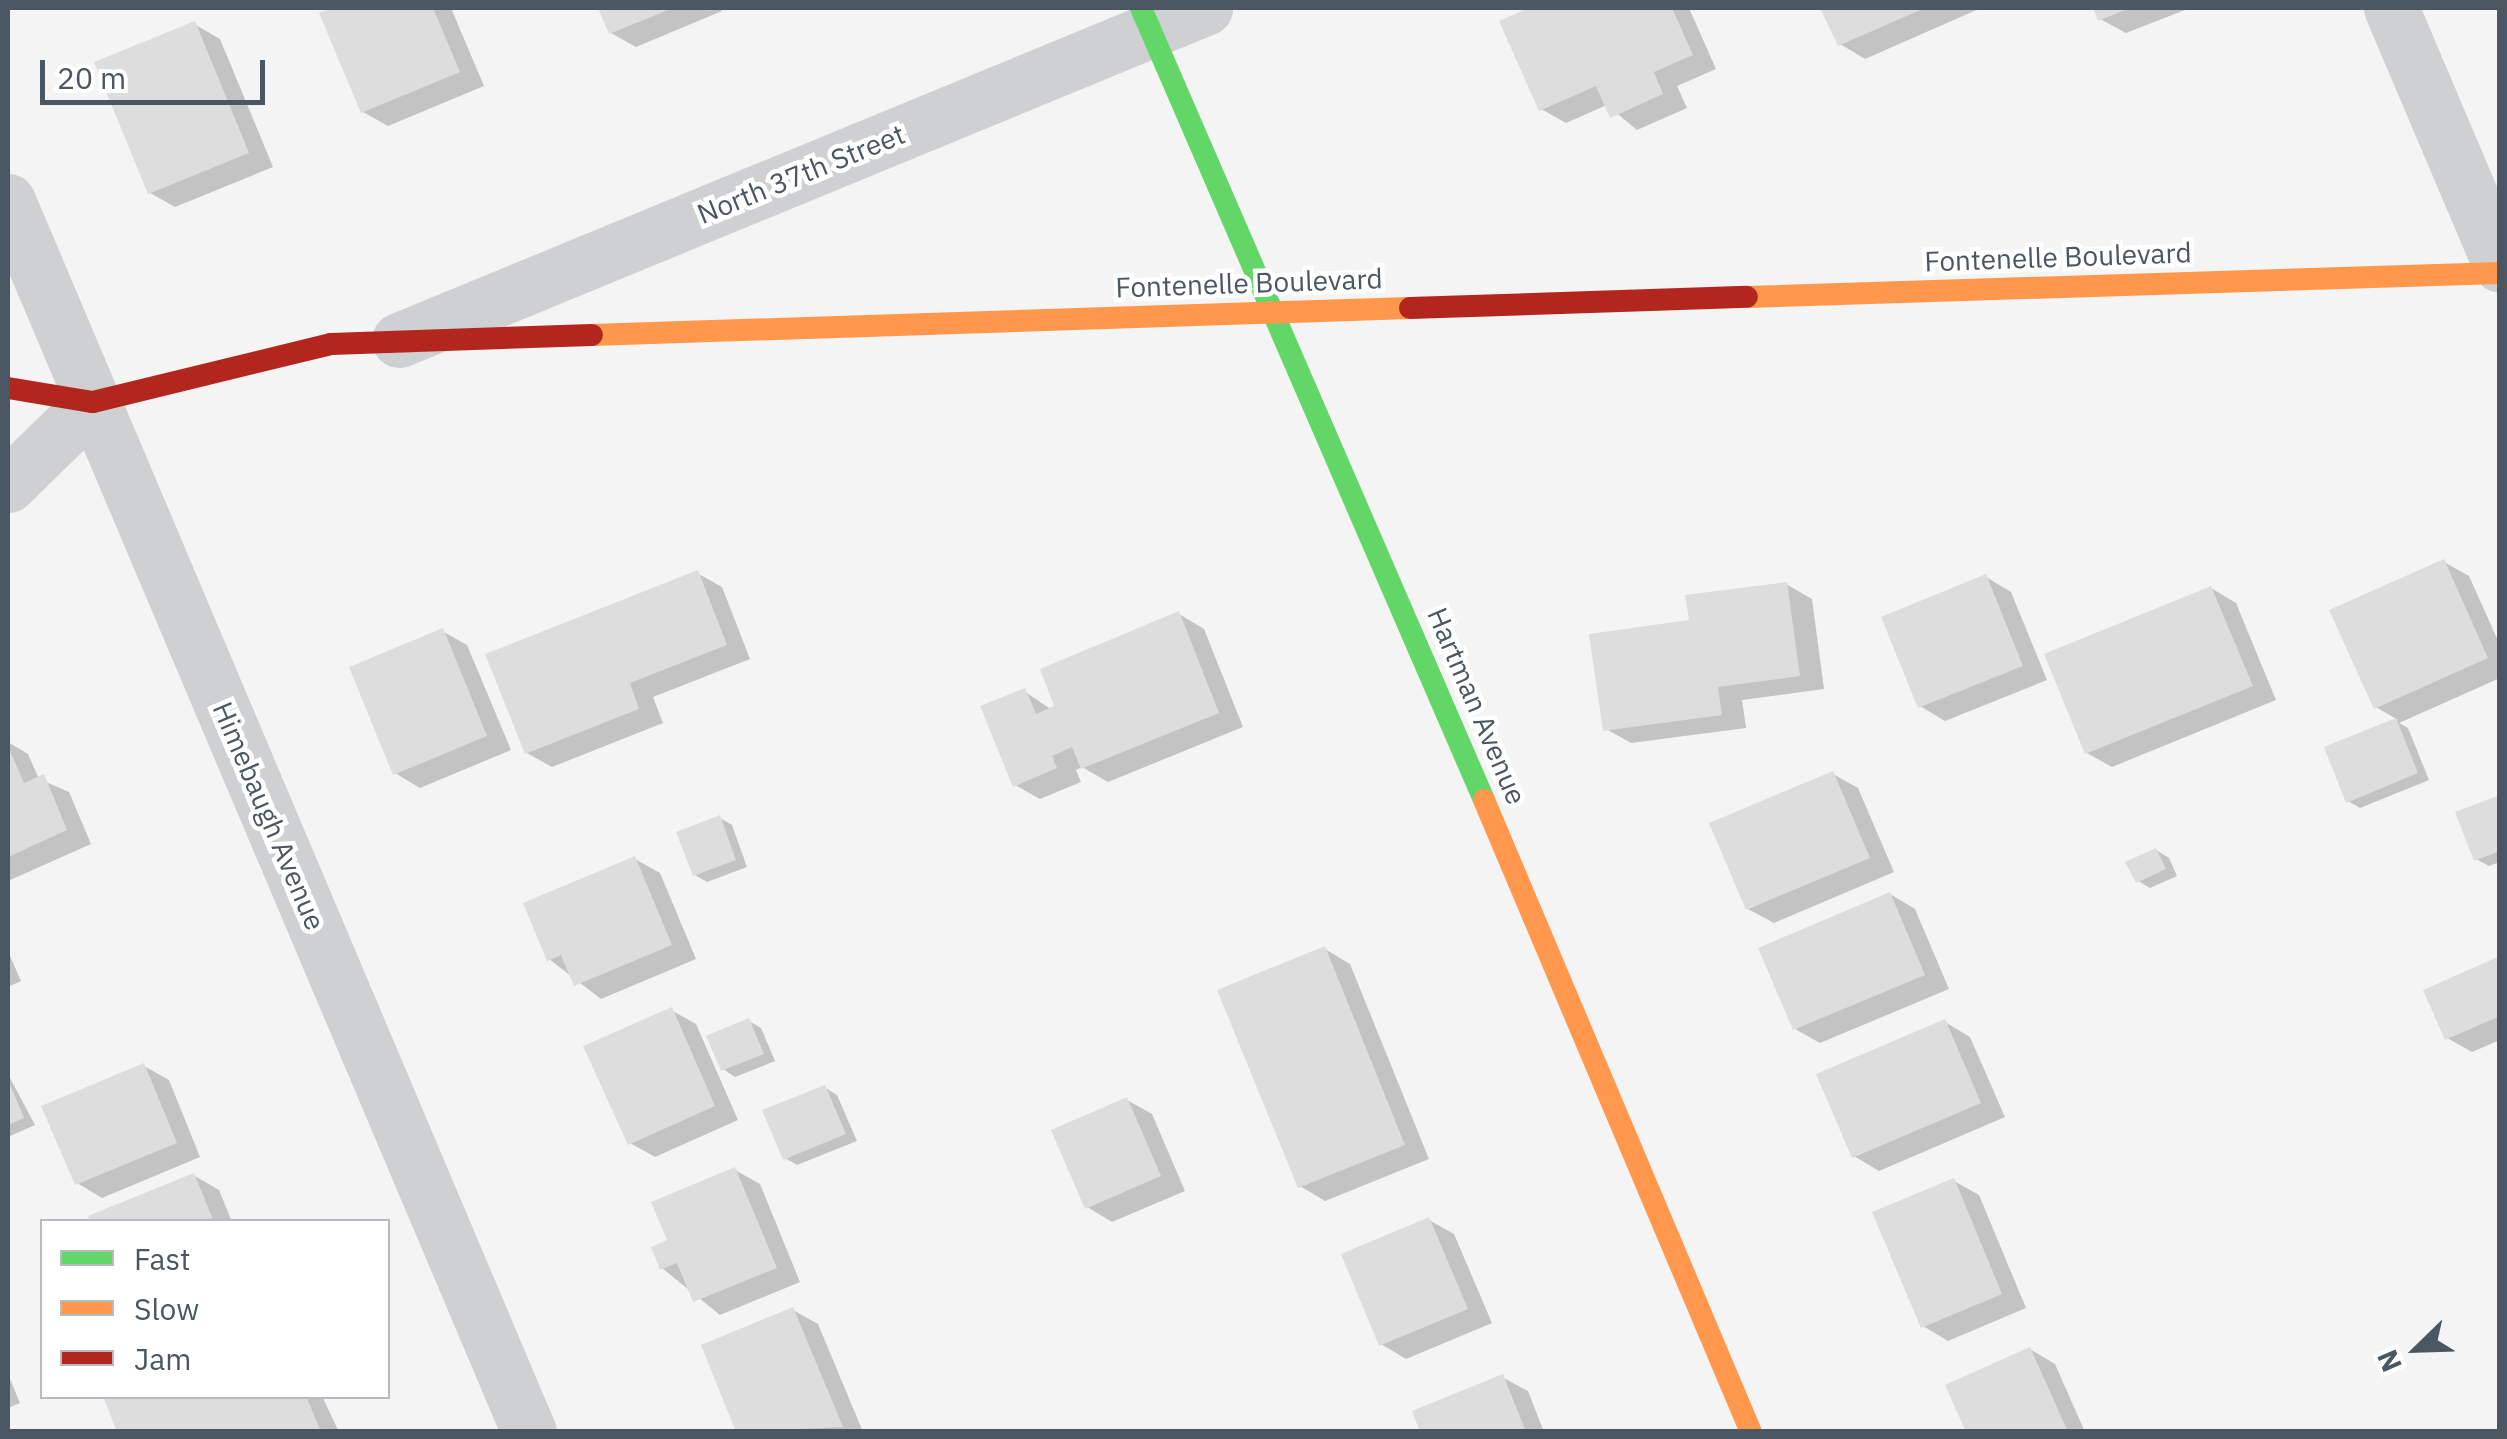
<!DOCTYPE html>
<style>
body{margin:0}
#map{position:relative;width:2507px;height:1439px;overflow:hidden;background:#f4f4f4;font-family:"IBM Plex Sans",sans-serif}
div>[style]{position:absolute}
[style*='--x']{left:calc(var(--x)*1px);top:calc(var(--y)*1px);width:calc(var(--w)*1px);rotate:calc(var(--a)*1deg)}
.shadow>*{inset:0;background:#0003}
.building>*{inset:0;background:#ddddde}
.street>*{height:55px;margin:-27.5px;padding:0 27.5px;transform-origin:27.5px;border-radius:27.5px;background:#ced0d2}
.fast>*{height:22px;margin:-11px;padding:0 11px;transform-origin:11px;border-radius:11px;background:#63d668}
.slow>*{height:22px;margin:-11px;padding:0 11px;transform-origin:11px;border-radius:11px;background:#ff974d}
.jam>*{height:22px;margin:-11px;padding:0 11px;transform-origin:11px;border-radius:11px;background:#b3261e}
span{translate:-50% -50%;white-space:nowrap;text-align:center;line-height:1.15;-webkit-text-stroke:9px #fff;paint-order:stroke}
.street-label{font-size:28px;color:#4a5661}
.frame{position:absolute;inset:0;border:10px solid #4a5661;pointer-events:none}
.legend{position:absolute;left:40px;top:1219px;width:350px;height:180px;box-sizing:border-box;background:#fff;border:2px solid #b7bbc0;margin:0;padding:12px 18px;list-style:none;font-size:30px;color:#4a5661}
.legend li{display:flex;align-items:center;gap:20px;height:50px}
.legend b{width:50px;border:2px solid #b7bbc0}
.north{position:absolute;left:2367px;top:1299px;width:100px;height:100px;-webkit-text-stroke:8px #fff;paint-order:stroke;rotate:247deg;font-size:28px;font-weight:700;line-height:40px;text-align:center;color:#4a5661}
.north::after{content:'';display:block;margin:auto;width:35px;height:45px;background:#4a5661;clip-path:polygon(50% 0,100% 100%,50% 72%,0 100%)}
.scale{position:absolute;left:40px;top:60px;width:225px;height:45px;box-sizing:border-box;border:5px solid #4a5661;border-top:0;padding-left:12px;font-size:30px;line-height:35px;white-space:nowrap;color:#4a5661;-webkit-text-stroke:8px #fff;paint-order:stroke}
</style>
<div id="map">
<div class="shadow">
<i style="clip-path:polygon(338px 8px,451px 8px,484px 86px,388px 126px,363px 112px,322px 14px)"></i>
<i style="clip-path:polygon(601px 8px,721px 8px,722px 11px,636px 47px,611px 33px)"></i>
<i style="clip-path:polygon(1535px 8px,1689px 8px,1716px 69px,1677px 86px,1687px 108px,1637px 130px,1607px 105px,1566px 123px,1541px 109px,1502px 22px)"></i>
<i style="clip-path:polygon(1823px 8px,1981px 8px,1865px 59px,1840px 44px)"></i>
<i style="clip-path:polygon(2096px 8px,2190px 8px,2126px 33px,2100px 19px)"></i>
<i style="clip-path:polygon(194px 24px,220px 39px,273px 167px,175px 207px,150px 193px)"></i>
<i style="clip-path:polygon(2444px 562px,2469px 576px,2500px 645px,2500px 678px,2399px 723px,2408px 728px,2429px 780px,2360px 808px,2348px 801px,2327px 748px,2398px 720px,2376px 707px)"></i>
<i style="clip-path:polygon(697px 573px,722px 587px,750px 659px,653px 697px,663px 723px,552px 767px,527px 753px)"></i>
<i style="clip-path:polygon(1986px 577px,2011px 592px,2047px 680px,1945px 721px,1920px 706px)"></i>
<i style="clip-path:polygon(1786px 584px,1812px 599px,1824px 689px,1742px 700px,1746px 728px,1631px 743px,1606px 729px,1692px 622px)"></i>
<i style="clip-path:polygon(2211px 588px,2236px 603px,2276px 700px,2112px 767px,2087px 753px)"></i>
<i style="clip-path:polygon(1179px 614px,1204px 629px,1243px 727px,1108px 782px,1082px 767px,1076px 770px,1081px 782px,1040px 799px,1015px 785px,1024px 691px,1052px 710px)"></i>
<i style="clip-path:polygon(442px 631px,467px 645px,511px 750px,420px 788px,395px 773px)"></i>
<i style="clip-path:polygon(8px 742px,28px 754px,39px 779px,69px 792px,91px 844px,8px 881px)"></i>
<i style="clip-path:polygon(1833px 774px,1858px 788px,1894px 872px,1774px 923px,1748px 909px)"></i>
<i style="clip-path:polygon(2500px 797px,2500px 862px,2489px 866px,2476px 859px)"></i>
<i style="clip-path:polygon(720px 818px,732px 825px,747px 867px,707px 882px,695px 875px)"></i>
<i style="clip-path:polygon(2156px 850px,2169px 858px,2177px 876px,2150px 888px,2138px 881px)"></i>
<i style="clip-path:polygon(635px 859px,660px 873px,696px 959px,601px 999px,549px 959px)"></i>
<i style="clip-path:polygon(1890px 894px,1915px 909px,1949px 989px,1820px 1043px,1795px 1029px)"></i>
<i style="clip-path:polygon(1325px 949px,1350px 964px,1429px 1159px,1325px 1201px,1300px 1186px)"></i>
<i style="clip-path:polygon(8px 951px,21px 981px,8px 987px)"></i>
<i style="clip-path:polygon(2500px 959px,2500px 1040px,2472px 1052px,2447px 1038px)"></i>
<i style="clip-path:polygon(671px 1010px,696px 1024px,738px 1120px,655px 1157px,630px 1143px)"></i>
<i style="clip-path:polygon(749px 1021px,761px 1028px,775px 1061px,735px 1077px,723px 1069px)"></i>
<i style="clip-path:polygon(1945px 1022px,1970px 1037px,2005px 1117px,1879px 1171px,1854px 1156px)"></i>
<i style="clip-path:polygon(144px 1066px,169px 1080px,200px 1157px,102px 1198px,77px 1183px)"></i>
<i style="clip-path:polygon(8px 1074px,35px 1125px,8px 1137px)"></i>
<i style="clip-path:polygon(824px 1087px,837px 1095px,857px 1141px,797px 1165px,785px 1158px)"></i>
<i style="clip-path:polygon(1127px 1100px,1152px 1114px,1185px 1191px,1112px 1222px,1087px 1207px)"></i>
<i style="clip-path:polygon(735px 1170px,760px 1184px,800px 1282px,720px 1315px,662px 1268px,670px 1241px)"></i>
<i style="clip-path:polygon(193px 1175px,219px 1190px,232px 1222px,93px 1222px)"></i>
<i style="clip-path:polygon(1954px 1181px,1979px 1195px,2026px 1308px,1948px 1341px,1923px 1326px)"></i>
<i style="clip-path:polygon(1429px 1220px,1454px 1234px,1492px 1323px,1406px 1359px,1381px 1344px)"></i>
<i style="clip-path:polygon(793px 1310px,818px 1324px,863px 1432px,739px 1432px)"></i>
<i style="clip-path:polygon(2030px 1349px,2055px 1364px,2085px 1432px,1969px 1432px)"></i>
<i style="clip-path:polygon(8px 1374px,20px 1403px,8px 1408px)"></i>
<i style="clip-path:polygon(1502px 1377px,1528px 1391px,1544px 1432px,1423px 1432px)"></i>
<i style="clip-path:polygon(109px 1396px,322px 1396px,339px 1432px,120px 1432px)"></i>
</div>
<div class="building">
<i style="clip-path:polygon(332px 8px,433px 8px,460px 72px,361px 113px,319px 13px)"></i>
<i style="clip-path:polygon(598px 8px,673px 8px,609px 34px)"></i>
<i style="clip-path:polygon(1529px 8px,1672px 8px,1693px 55px,1654px 72px,1663px 94px,1610px 118px,1596px 86px,1539px 111px,1499px 21px)"></i>
<i style="clip-path:polygon(1820px 8px,1925px 8px,1838px 46px)"></i>
<i style="clip-path:polygon(2093px 8px,2130px 8px,2098px 21px)"></i>
<i style="clip-path:polygon(195px 21px,249px 153px,148px 194px,94px 62px)"></i>
<i style="clip-path:polygon(2444px 559px,2488px 658px,2374px 709px,2329px 610px)"></i>
<i style="clip-path:polygon(698px 570px,727px 645px,630px 683px,639px 709px,525px 754px,485px 654px)"></i>
<i style="clip-path:polygon(1986px 574px,2023px 666px,1918px 708px,1881px 617px)"></i>
<i style="clip-path:polygon(1787px 582px,1800px 676px,1718px 687px,1722px 715px,1603px 731px,1589px 634px,1689px 620px,1685px 595px)"></i>
<i style="clip-path:polygon(2211px 586px,2253px 686px,2085px 754px,2044px 654px)"></i>
<i style="clip-path:polygon(1179px 611px,1219px 713px,1081px 769px,1072px 747px,1052px 756px,1057px 768px,1013px 787px,980px 706px,1025px 688px,1036px 714px,1054px 706px,1040px 669px)"></i>
<i style="clip-path:polygon(443px 628px,487px 736px,393px 775px,349px 667px)"></i>
<i style="clip-path:polygon(2396px 718px,2418px 773px,2346px 803px,2324px 747px)"></i>
<i style="clip-path:polygon(8px 746px,24px 783px,44px 774px,67px 830px,8px 857px)"></i>
<i style="clip-path:polygon(1833px 771px,1870px 858px,1746px 910px,1709px 823px)"></i>
<i style="clip-path:polygon(2500px 795px,2500px 851px,2474px 861px,2455px 812px)"></i>
<i style="clip-path:polygon(720px 815px,736px 860px,693px 876px,676px 832px)"></i>
<i style="clip-path:polygon(2156px 848px,2166px 869px,2136px 883px,2125px 862px)"></i>
<i style="clip-path:polygon(635px 856px,672px 945px,574px 986px,561px 955px,547px 961px,523px 903px)"></i>
<i style="clip-path:polygon(1890px 892px,1925px 975px,1793px 1030px,1758px 948px)"></i>
<i style="clip-path:polygon(1325px 946px,1405px 1145px,1298px 1188px,1217px 990px)"></i>
<i style="clip-path:polygon(2500px 956px,2500px 1016px,2445px 1040px,2423px 990px)"></i>
<i style="clip-path:polygon(672px 1007px,715px 1106px,628px 1145px,583px 1046px)"></i>
<i style="clip-path:polygon(749px 1018px,764px 1054px,721px 1071px,706px 1036px)"></i>
<i style="clip-path:polygon(1945px 1019px,1981px 1103px,1852px 1158px,1816px 1074px)"></i>
<i style="clip-path:polygon(144px 1063px,177px 1143px,75px 1185px,41px 1106px)"></i>
<i style="clip-path:polygon(8px 1080px,24px 1118px,8px 1125px)"></i>
<i style="clip-path:polygon(825px 1085px,846px 1134px,783px 1160px,762px 1110px)"></i>
<i style="clip-path:polygon(1127px 1097px,1161px 1176px,1085px 1209px,1051px 1130px)"></i>
<i style="clip-path:polygon(735px 1167px,777px 1268px,693px 1302px,677px 1263px,660px 1270px,651px 1247px,667px 1240px,651px 1202px)"></i>
<i style="clip-path:polygon(194px 1173px,214px 1222px,90px 1222px,88px 1216px)"></i>
<i style="clip-path:polygon(1954px 1178px,2002px 1294px,1921px 1328px,1872px 1212px)"></i>
<i style="clip-path:polygon(1429px 1217px,1468px 1309px,1379px 1346px,1341px 1254px)"></i>
<i style="clip-path:polygon(793px 1307px,843px 1427px,736px 1432px,701px 1345px)"></i>
<i style="clip-path:polygon(2030px 1347px,2068px 1432px,1966px 1432px,1945px 1385px)"></i>
<i style="clip-path:polygon(1503px 1374px,1526px 1432px,1420px 1432px,1412px 1411px)"></i>
<i style="clip-path:polygon(103px 1396px,306px 1396px,321px 1432px,117px 1432px)"></i>
</div>
<div class="street">
<i style="--x:2391;--y:8;--w:279;--a:67"></i>
<i style="--x:8;--y:201;--w:1337;--a:67.06"></i>
<i style="--x:399;--y:340;--w:872;--a:-22.39"></i>
<i style="--x:8;--y:485;--w:119;--a:-44.3"></i>
</div>
<div class="fast">
<i style="--x:1141;--y:8;--w:863;--a:66.58"></i>
</div>
<div class="slow">
<i style="--x:1747;--y:297;--w:753;--a:-1.83"></i>
<i style="--x:592;--y:335;--w:818;--a:-1.89"></i>
<i style="--x:1484;--y:800;--w:686;--a:67.1"></i>
</div>
<div class="jam">
<i style="--x:1410;--y:308;--w:337;--a:-1.9"></i>
<i style="--x:8;--y:388;--w:86;--a:9.4"></i>
<i style="--x:93;--y:402;--w:245;--a:-13.7"></i>
<i style="--x:331;--y:344;--w:261;--a:-2"></i>
</div>
<div class="street-label">
<span style="left:801px;top:174px;rotate:-22deg">North 37th Street</span>
<span style="left:2058px;top:257px;rotate:-2deg">Fontenelle Boulevard</span>
<span style="left:1249px;top:283px;rotate:-2deg">Fontenelle Boulevard</span>
<span style="left:1477px;top:706px;rotate:67deg">Hartman Avenue</span>
<span style="left:269px;top:816px;rotate:67deg">Himebaugh Avenue</span>
</div>
<div class="frame"></div>
<ul class="legend">
<li><b style="height:12px;background:#63d668"></b>Fast</li>
<li><b style="height:12px;background:#ff974d"></b>Slow</li>
<li><b style="height:12px;background:#b3261e"></b>Jam</li>
</ul>
<div class="north">N</div>
<div class="scale">20 m</div>
</div>
